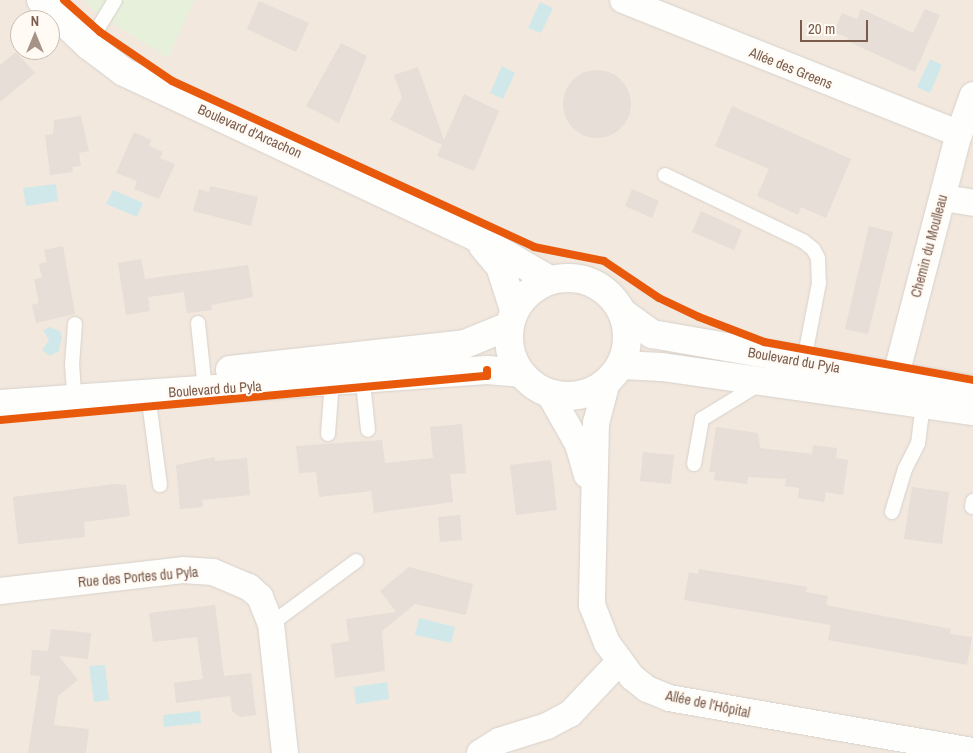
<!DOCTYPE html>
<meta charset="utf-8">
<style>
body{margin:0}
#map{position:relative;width:973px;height:753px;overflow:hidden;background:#f9f5f0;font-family:"Archivo Narrow",sans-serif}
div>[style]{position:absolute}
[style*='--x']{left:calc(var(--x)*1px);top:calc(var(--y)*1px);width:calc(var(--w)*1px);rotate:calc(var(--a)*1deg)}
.residential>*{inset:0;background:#f2e8de}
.green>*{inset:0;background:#e7f0db}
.water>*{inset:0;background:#d0e8ea}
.building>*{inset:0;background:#e6ded7}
.round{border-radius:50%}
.roads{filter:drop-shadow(0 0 1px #d7d1cb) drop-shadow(0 0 1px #d7d1cb)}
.service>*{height:14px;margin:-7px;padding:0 7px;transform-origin:7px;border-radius:7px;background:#fefefd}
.minor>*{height:26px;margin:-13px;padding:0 13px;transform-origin:13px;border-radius:13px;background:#fefefd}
.secondary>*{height:28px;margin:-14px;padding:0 14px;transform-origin:14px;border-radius:14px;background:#fefefd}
.secondary>.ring{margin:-14px;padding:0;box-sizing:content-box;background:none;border:28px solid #fefefd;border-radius:50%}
.cycleway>*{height:8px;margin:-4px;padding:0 4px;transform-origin:4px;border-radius:4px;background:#e8590c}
span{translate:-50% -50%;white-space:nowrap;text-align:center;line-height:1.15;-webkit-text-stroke:4px #fffaf3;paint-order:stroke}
.street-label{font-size:14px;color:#7a5c4d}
.north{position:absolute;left:10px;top:10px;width:50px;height:50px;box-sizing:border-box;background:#fffaf3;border:1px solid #cabbb1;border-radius:50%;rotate:0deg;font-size:14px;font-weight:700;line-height:20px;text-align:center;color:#7a5c4d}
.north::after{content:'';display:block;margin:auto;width:18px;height:22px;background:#a69286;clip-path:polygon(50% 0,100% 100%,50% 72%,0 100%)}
.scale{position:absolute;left:800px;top:20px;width:68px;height:22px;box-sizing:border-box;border:2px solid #7a5c4d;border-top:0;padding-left:6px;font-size:15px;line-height:18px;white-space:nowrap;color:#7a5c4d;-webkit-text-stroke:4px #fffaf3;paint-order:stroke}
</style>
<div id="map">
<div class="residential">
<i style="clip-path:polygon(evenodd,0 0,973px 0,973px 753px,0 753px,0 0,20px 20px,50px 20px,50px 50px,20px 50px,20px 20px)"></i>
</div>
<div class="green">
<i style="clip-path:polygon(85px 0,195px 0,168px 58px,95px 12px)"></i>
</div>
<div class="water">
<i style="clip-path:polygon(540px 2px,553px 8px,541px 33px,528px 28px)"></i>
<i style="clip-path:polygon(930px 59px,942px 65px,930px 93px,917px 87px)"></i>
<i style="clip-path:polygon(502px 66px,515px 73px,503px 99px,490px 93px)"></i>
<i style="clip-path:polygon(56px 184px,58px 201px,26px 206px,23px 188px)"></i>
<i style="clip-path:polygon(113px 190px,143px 203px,137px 217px,106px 204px)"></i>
<i style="clip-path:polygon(50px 327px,60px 331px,62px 337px,59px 351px,50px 356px,42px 350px,49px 340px,43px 330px)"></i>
<i style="clip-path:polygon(419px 618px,455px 627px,451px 643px,415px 635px)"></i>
<i style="clip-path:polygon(105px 665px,109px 700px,94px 702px,89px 666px)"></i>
<i style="clip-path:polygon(387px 682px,389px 699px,356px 704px,354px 687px)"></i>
<i style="clip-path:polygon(200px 711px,201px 723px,164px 727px,163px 715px)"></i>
</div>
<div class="building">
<i style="clip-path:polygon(259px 1px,309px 23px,296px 52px,247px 29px)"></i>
<i style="clip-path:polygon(861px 9px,913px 33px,925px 9px,940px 15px,915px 72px,847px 41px,848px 38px,834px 32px,842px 13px,857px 19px)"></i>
<i style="clip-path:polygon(341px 43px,367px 56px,339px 123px,306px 106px)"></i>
<i style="clip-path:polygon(16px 52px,35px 73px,0 102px,0 65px)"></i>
<i style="clip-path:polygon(418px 67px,444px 140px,464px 94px,499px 111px,474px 171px,437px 156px,442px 145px,390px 120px,402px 97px,394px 75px)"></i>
<i class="round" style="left:563px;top:70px;width:68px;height:68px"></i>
<i style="clip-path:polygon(732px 106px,851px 159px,826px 218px,801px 207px,798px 215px,757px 196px,769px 169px,715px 146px)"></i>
<i style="clip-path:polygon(81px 116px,89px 151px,79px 153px,81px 166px,72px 167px,73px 172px,50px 175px,45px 135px,53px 134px,54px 120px)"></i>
<i style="clip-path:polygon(134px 132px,151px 140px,149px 146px,163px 152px,160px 158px,175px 164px,159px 199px,134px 189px,137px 181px,116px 173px)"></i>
<i style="clip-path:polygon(210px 186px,258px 197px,251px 226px,193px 211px,199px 189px,209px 192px)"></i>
<i style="clip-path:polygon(632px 189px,659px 201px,652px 218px,625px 206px)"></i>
<i style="clip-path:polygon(701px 211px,742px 230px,734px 250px,692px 232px)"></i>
<i style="clip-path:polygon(869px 226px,893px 232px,868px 334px,845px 329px)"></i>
<i style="clip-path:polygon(63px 246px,75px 314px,36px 323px,32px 305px,39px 303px,34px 279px,42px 278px,39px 264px,47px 262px,44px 250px)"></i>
<i style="clip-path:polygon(141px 259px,145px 279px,248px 265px,253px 297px,211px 305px,212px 310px,187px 313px,184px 292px,148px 297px,150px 311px,126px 315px,118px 263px)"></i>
<i style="clip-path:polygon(462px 424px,466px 473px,450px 474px,453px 502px,374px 513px,371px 491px,319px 497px,316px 472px,299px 473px,296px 446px,382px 440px,385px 463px,433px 458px,430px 427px)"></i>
<i style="clip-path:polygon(716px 427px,758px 433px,760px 448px,812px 454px,813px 445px,837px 448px,836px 458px,848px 460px,843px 495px,826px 492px,824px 502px,798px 498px,799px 488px,785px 486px,786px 479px,748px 477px,747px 484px,714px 480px,715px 472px,709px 472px)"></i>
<i style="clip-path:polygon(643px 452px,674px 455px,671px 484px,640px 481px)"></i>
<i style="clip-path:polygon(215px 457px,215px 461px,247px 458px,250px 495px,202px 500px,203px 507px,180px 509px,176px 465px)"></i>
<i style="clip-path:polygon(551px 460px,557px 510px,516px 515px,510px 465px)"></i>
<i style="clip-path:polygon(114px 484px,126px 485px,130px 516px,84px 522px,85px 537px,18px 544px,13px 497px)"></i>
<i style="clip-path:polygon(912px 487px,949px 492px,942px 544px,904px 539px)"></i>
<i style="clip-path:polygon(460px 515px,462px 540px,440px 542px,438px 517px)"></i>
<i style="clip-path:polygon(409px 567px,473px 584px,466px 615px,415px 604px,382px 631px,385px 671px,335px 678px,331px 644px,349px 641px,346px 619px,396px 612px,380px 591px)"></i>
<i style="clip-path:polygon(699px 569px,807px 587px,806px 592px,828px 596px,826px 605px,951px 629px,950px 634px,972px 637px,967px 665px,828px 640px,831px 625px,684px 600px,689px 572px,698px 574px)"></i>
<i style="clip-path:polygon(215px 605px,224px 676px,251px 673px,256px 715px,240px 717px,232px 711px,230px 696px,176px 703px,174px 683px,203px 679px,197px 637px,153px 642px,149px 613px)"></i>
<i style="clip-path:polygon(51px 629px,91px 633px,88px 659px,59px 656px,78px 680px,58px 696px,54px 725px,89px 729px,86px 753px,28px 753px,40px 676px,30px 675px,32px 650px,48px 651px)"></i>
</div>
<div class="roads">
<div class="service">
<i style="--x:88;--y:45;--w:52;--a:-59"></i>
<i style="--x:665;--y:175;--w:153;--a:25.6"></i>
<i style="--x:803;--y:241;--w:13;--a:39"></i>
<i style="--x:813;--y:249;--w:10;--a:61"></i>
<i style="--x:818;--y:258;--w:25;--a:88"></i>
<i style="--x:819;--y:283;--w:84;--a:101"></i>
<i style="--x:198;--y:323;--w:67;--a:84"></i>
<i style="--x:362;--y:373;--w:57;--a:84"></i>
<i style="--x:74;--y:392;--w:27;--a:-94"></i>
<i style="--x:72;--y:365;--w:41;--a:-85.8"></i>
<i style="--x:148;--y:394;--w:92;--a:82.5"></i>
<i style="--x:328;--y:434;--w:53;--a:-85.7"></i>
<i style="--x:694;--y:464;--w:46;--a:-79.9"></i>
<i style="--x:702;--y:419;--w:69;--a:-31.4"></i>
<i style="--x:972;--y:507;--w:6;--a:-81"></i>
<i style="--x:892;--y:512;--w:45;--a:-73.2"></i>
<i style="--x:905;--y:469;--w:28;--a:-63"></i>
<i style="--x:918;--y:444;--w:40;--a:-82.9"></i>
<i style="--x:271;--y:624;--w:106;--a:-36.5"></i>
</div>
<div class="minor">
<i style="--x:623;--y:0;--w:362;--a:21.7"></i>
<i style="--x:943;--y:198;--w:30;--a:9"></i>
<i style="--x:607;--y:382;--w:42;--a:105"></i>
<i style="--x:596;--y:423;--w:182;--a:91.3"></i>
<i style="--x:592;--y:605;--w:41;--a:68.5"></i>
<i style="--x:607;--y:643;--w:42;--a:53.7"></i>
<i style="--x:632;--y:677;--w:19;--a:39"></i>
<i style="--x:647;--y:689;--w:24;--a:22"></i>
<i style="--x:669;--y:698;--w:309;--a:9.9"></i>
<i style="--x:549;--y:393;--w:59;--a:60.4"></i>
<i style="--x:578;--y:444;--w:32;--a:74"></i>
<i style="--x:890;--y:398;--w:273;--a:-75.4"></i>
<i style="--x:959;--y:134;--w:41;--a:-70.3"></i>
<i style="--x:0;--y:591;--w:184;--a:-6.5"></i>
<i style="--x:183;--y:570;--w:30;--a:4"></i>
<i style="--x:213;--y:572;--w:39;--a:23"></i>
<i style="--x:249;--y:587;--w:15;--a:42"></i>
<i style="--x:260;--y:597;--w:29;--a:68"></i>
<i style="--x:271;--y:624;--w:130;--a:83.8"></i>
<i style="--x:480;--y:753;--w:22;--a:-32"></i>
<i style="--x:499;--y:741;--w:50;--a:-17.4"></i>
<i style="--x:547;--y:726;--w:26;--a:-28"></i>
<i style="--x:570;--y:714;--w:73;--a:-46.7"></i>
</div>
<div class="secondary">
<i style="--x:41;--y:0;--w:65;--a:43.8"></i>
<i style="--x:88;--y:45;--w:45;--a:36.9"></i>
<i style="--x:124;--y:72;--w:389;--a:25.1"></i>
<i style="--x:476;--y:237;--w:86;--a:30.2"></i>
<i style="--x:483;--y:246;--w:26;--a:50"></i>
<i style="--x:500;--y:266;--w:46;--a:72.3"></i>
<i class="ring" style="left:509px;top:278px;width:90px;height:90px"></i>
<i style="--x:623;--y:313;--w:36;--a:36"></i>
<i style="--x:652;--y:334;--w:326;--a:9.9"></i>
<i style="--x:621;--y:365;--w:41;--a:2.8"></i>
<i style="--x:662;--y:367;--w:314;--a:8.1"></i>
<i style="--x:230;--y:370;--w:236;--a:-6.3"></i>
<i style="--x:465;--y:344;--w:48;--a:-22.2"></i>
<i style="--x:0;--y:404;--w:488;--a:-4"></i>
<i style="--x:487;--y:370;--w:33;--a:5"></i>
</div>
</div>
<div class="cycleway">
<i style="--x:64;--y:0;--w:48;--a:41.6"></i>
<i style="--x:100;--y:32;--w:87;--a:34.2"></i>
<i style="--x:172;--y:81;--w:398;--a:24.6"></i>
<i style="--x:534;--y:247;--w:71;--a:11.3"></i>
<i style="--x:604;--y:261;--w:66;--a:33.9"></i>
<i style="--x:659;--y:298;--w:44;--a:25.4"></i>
<i style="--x:699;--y:317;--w:70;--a:21"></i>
<i style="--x:764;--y:342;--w:212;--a:10.3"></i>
<i style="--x:0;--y:420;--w:489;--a:-5.2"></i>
<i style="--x:487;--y:376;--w:6;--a:-90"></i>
</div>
<div class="street-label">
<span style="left:791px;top:68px;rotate:22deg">Allée des Greens</span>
<span style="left:250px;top:131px;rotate:24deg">Boulevard d'Arcachon</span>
<span style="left:929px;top:246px;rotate:-75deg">Chemin du Moulleau</span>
<span style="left:794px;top:360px;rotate:10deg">Boulevard du Pyla</span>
<span style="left:215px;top:389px;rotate:-4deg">Boulevard du Pyla</span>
<span style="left:138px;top:577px;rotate:-5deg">Rue des Portes du Pyla</span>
<span style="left:708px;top:704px;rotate:12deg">Allée de l’Hôpital</span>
</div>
<div class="north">N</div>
<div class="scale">20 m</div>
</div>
